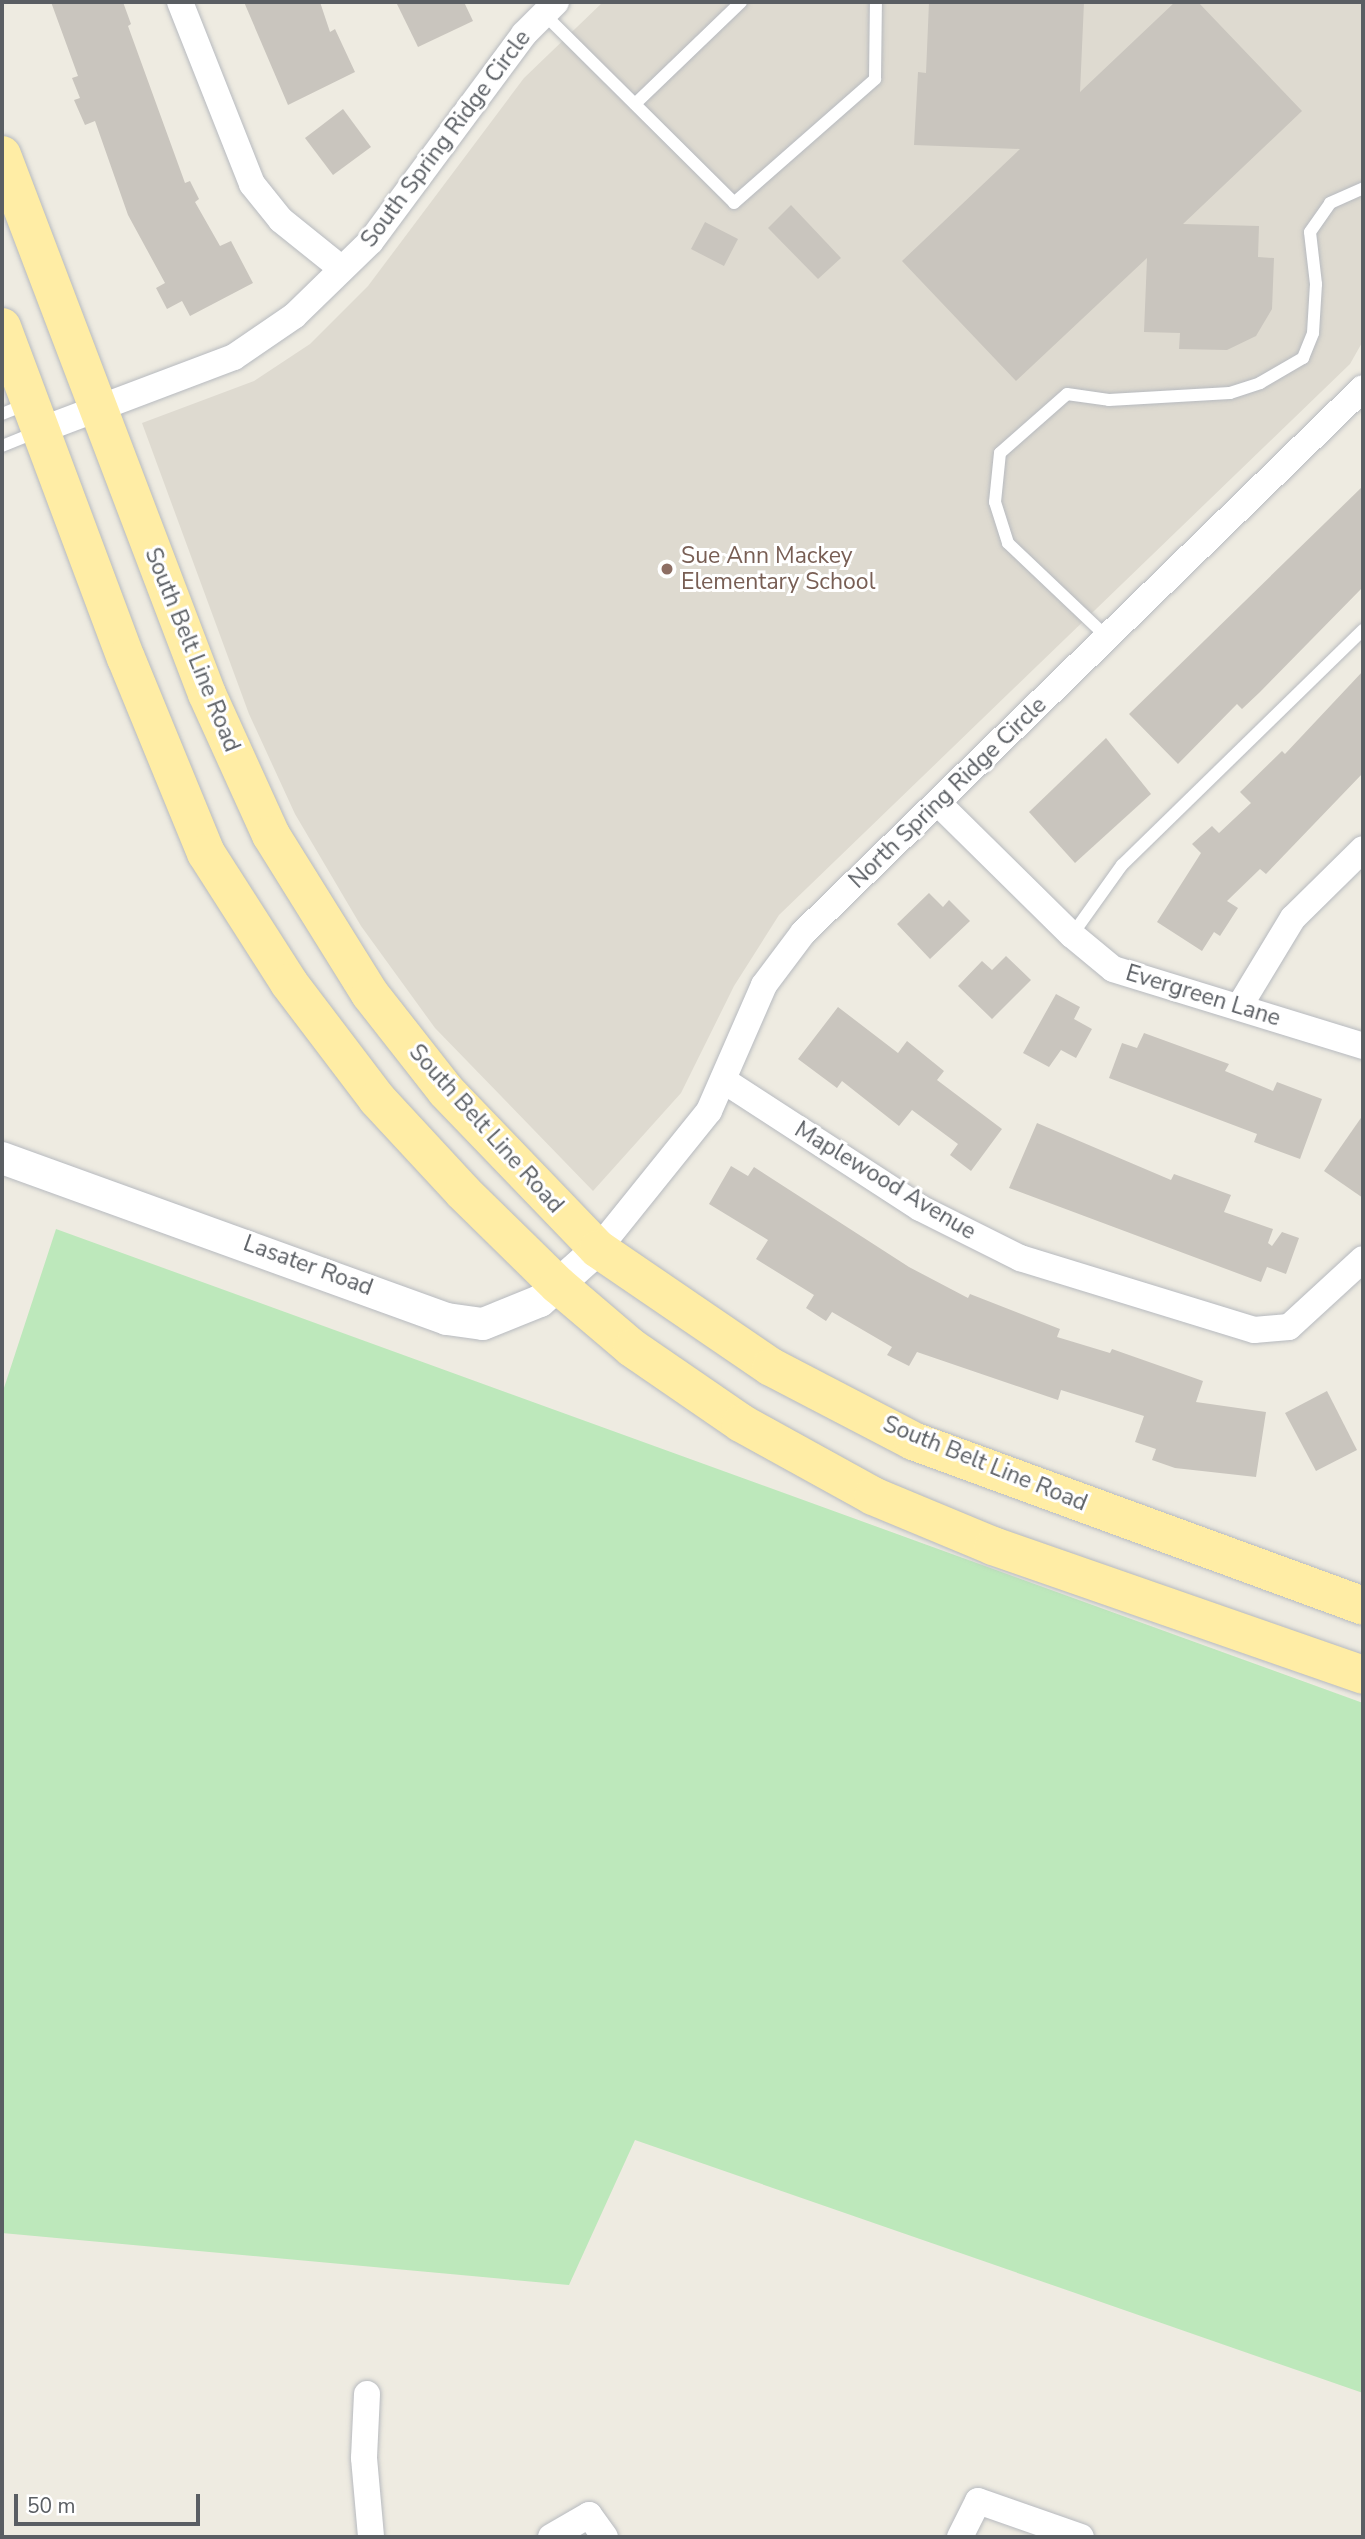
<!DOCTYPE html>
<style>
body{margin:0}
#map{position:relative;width:1365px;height:2539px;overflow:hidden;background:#eeebe1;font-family:"Nunito Sans",sans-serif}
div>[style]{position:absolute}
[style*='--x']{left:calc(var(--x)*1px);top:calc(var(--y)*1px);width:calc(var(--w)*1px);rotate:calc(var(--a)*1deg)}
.education>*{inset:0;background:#dedad0}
.green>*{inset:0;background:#bde8bb}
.building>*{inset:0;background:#c9c5be}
.roads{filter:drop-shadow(0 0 2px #b7babf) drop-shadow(0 0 2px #b7babf)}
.service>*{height:12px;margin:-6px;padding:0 6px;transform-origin:6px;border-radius:6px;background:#fff}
.minor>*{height:26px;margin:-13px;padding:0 13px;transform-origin:13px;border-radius:13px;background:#fff}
.tertiary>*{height:32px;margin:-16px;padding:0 16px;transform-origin:16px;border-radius:16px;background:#fff}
.primary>*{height:38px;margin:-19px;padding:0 19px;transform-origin:19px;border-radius:19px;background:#ffeda5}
.dots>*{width:19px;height:19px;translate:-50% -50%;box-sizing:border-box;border:4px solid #fff;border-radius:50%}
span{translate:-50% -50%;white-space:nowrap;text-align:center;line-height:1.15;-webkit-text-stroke:6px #fff;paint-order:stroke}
.street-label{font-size:23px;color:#5a5e63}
.education-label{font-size:23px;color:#785e54}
.left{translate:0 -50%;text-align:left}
.frame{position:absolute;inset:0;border:4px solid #5a5e63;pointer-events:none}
.scale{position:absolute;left:14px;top:2494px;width:186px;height:32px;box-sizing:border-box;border:4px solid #5a5e63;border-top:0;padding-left:9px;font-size:21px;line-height:24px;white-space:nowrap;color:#5a5e63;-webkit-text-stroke:5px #fff;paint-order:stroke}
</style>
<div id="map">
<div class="education">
<i style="clip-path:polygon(603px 2px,1363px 2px,1363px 341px,1350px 364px,779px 915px,734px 986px,681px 1093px,593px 1191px,435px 1028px,361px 926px,295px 814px,249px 714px,142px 423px,254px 381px,310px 344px,368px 286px,524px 78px)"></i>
</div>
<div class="green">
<i style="clip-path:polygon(56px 1229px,1363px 1703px,1363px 2393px,635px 2140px,569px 2285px,2px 2233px,2px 1394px)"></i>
</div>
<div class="building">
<i style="clip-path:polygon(51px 2px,123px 2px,131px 24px,128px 26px,185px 183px,190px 181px,199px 199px,195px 202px,220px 246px,231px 241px,253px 283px,190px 316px,182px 301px,167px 309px,156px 288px,165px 283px,128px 215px,95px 121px,85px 125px,74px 100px,80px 98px,72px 78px,78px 76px)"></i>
<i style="clip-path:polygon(244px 2px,320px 2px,330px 32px,335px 29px,355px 72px,288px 105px)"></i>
<i style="clip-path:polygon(396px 2px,464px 2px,473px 21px,418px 47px)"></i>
<i style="clip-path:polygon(929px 2px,1084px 2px,1080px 92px,1175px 2px,1198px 2px,1302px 111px,1183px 224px,1259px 226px,1258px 257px,1274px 258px,1272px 309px,1256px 336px,1227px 350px,1179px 349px,1180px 333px,1144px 332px,1147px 258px,1016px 381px,902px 261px,1020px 149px,914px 145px,918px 72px,926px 73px)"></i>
<i style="clip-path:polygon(343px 109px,371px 147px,333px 175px,305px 138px)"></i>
<i style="clip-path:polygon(791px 205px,841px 258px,818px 279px,768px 228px)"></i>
<i style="clip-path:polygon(705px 222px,738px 239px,724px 266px,691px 249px)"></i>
<i style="clip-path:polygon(1363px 486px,1363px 587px,1260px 692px,1242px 709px,1237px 704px,1178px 764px,1129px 714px)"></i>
<i style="clip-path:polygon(1363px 671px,1363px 773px,1266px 874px,1260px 869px,1227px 901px,1238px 908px,1220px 936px,1214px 932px,1202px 951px,1157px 922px,1201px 853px,1192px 844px,1212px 826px,1219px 833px,1251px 803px,1240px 792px,1282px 751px,1285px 754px)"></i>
<i style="clip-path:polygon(1106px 738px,1151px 794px,1075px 863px,1029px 812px)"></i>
<i style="clip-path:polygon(929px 893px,943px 907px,949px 900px,970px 921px,930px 959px,897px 924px)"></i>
<i style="clip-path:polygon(1006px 956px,1031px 980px,992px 1019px,958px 986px,982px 961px,992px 970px)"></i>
<i style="clip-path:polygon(1056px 994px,1080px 1007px,1074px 1019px,1092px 1029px,1076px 1058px,1061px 1050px,1049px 1067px,1023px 1053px)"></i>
<i style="clip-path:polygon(838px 1007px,898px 1053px,907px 1041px,944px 1071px,937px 1080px,1002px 1129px,971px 1171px,950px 1155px,958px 1144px,912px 1110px,899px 1126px,842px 1081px,837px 1088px,798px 1059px)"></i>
<i style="clip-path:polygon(1144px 1033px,1229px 1064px,1225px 1071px,1273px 1091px,1277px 1082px,1322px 1099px,1300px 1159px,1254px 1142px,1257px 1134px,1109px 1078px,1122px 1043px,1137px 1048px)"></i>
<i style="clip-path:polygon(1363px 1115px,1363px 1198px,1324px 1171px)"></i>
<i style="clip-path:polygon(1037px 1123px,1171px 1180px,1174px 1174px,1231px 1195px,1224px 1212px,1273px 1229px,1268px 1243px,1272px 1246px,1282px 1232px,1299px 1238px,1286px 1274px,1267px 1267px,1261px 1282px,1009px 1188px)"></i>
<i style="clip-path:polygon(731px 1166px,748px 1176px,754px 1167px,909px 1267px,968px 1298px,970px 1294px,1060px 1329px,1057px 1337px,1110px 1353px,1112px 1349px,1203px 1381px,1196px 1402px,1266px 1412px,1256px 1477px,1175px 1468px,1152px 1460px,1156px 1449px,1135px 1442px,1144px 1416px,1061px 1390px,1058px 1400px,917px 1352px,909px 1366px,887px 1355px,892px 1347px,832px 1312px,826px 1321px,806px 1308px,814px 1295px,756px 1259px,768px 1240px,709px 1204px)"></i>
<i style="clip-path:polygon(1327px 1391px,1357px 1450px,1316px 1471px,1285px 1413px)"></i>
</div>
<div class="roads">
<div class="service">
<i style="--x:544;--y:14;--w:268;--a:44.8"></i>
<i style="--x:734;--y:203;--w:188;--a:-41.3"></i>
<i style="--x:875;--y:79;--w:77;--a:-89.3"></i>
<i style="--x:635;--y:104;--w:147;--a:-43.9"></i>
<i style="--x:2;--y:414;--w:27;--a:-22"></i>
<i style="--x:2;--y:446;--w:38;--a:-22"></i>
<i style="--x:1108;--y:638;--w:138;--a:-136.5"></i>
<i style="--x:1008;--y:543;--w:43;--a:-107.6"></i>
<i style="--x:995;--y:502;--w:49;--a:-84.2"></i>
<i style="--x:1000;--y:453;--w:89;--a:-41.4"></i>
<i style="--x:1067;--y:394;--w:42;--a:8.1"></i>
<i style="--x:1109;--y:400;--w:121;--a:-3.3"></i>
<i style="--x:1230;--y:393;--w:32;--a:-18"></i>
<i style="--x:1260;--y:383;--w:50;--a:-30.2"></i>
<i style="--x:1303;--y:358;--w:27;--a:-68"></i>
<i style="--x:1313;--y:333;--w:49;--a:-86.5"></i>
<i style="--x:1316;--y:284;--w:52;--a:-96.6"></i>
<i style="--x:1310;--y:232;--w:35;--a:-55"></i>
<i style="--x:1330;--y:203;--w:36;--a:-24"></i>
<i style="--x:1072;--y:935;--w:86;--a:-54.5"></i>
<i style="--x:1122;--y:865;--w:337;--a:-44.3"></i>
</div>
<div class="minor">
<i style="--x:180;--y:2;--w:196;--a:68.4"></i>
<i style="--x:252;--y:184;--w:46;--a:51.1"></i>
<i style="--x:281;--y:220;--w:78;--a:38.8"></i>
<i style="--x:41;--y:430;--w:206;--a:-20.7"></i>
<i style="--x:234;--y:357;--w:73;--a:-34.3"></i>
<i style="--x:294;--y:316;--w:107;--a:-44.2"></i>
<i style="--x:371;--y:241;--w:257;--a:-53.5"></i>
<i style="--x:524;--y:34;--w:45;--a:-45"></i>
<i style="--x:938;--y:803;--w:188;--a:44.6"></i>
<i style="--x:1072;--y:935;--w:53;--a:39.7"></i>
<i style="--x:1113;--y:969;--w:262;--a:17.1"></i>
<i style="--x:1239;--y:1007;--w:104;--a:-58.8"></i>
<i style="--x:1293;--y:918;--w:98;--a:-44.6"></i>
<i style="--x:723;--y:1080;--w:235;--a:33"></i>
<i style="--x:920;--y:1208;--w:112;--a:26.6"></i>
<i style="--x:1020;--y:1258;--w:245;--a:17.1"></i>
<i style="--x:1254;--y:1330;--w:35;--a:-5"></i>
<i style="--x:1289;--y:1327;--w:100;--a:-42.6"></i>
<i style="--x:598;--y:1249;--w:177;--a:-51.2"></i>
<i style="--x:709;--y:1111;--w:137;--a:-66.4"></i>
<i style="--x:764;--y:985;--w:65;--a:-53.1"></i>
<i style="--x:803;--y:933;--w:781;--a:-44.22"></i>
<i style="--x:367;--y:2394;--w:64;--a:92.7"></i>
<i style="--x:364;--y:2458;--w:79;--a:84.9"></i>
<i style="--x:551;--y:2537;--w:44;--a:-30.1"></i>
<i style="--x:589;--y:2515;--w:27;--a:54"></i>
<i style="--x:960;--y:2537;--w:40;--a:-63.4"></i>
<i style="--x:978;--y:2501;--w:109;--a:19.3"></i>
</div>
<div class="tertiary">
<i style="--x:2;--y:1158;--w:473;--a:19.9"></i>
<i style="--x:447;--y:1319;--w:36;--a:8"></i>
<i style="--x:483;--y:1324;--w:61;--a:-22"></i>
<i style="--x:540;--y:1301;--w:78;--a:-41.9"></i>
</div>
<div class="primary">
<i style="--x:2;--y:155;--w:577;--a:69.18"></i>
<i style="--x:207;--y:694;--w:155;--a:65.6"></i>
<i style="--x:271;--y:835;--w:187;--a:58.1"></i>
<i style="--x:370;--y:994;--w:123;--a:51.9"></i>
<i style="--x:446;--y:1091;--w:219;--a:46.1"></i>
<i style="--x:598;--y:1249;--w:209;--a:34.3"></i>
<i style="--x:771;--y:1367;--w:160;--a:27.5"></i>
<i style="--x:913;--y:1441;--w:479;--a:20.1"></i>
<i style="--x:2;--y:327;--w:353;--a:69.5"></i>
<i style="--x:126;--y:658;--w:211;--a:67.7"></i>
<i style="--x:206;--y:853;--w:154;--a:57.4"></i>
<i style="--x:289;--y:983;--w:146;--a:52.8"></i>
<i style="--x:377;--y:1099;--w:127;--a:47.2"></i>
<i style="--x:463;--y:1192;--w:133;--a:44.4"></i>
<i style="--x:558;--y:1285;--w:97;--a:40.4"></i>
<i style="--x:632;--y:1348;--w:132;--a:34.5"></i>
<i style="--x:741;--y:1423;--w:151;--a:28.9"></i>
<i style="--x:873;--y:1496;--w:130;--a:22.6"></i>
<i style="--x:993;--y:1546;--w:392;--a:19.2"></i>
</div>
</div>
<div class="dots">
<i style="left:667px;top:569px;background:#8d6e63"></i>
</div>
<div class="street-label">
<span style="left:446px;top:139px;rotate:-53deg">South Spring Ridge Circle</span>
<span style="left:192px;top:650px;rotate:68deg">South Belt Line Road</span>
<span style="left:948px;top:793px;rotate:-44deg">North Spring Ridge Circle</span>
<span style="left:1203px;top:996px;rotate:17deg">Evergreen Lane</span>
<span style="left:486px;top:1129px;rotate:48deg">South Belt Line Road</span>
<span style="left:885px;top:1181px;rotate:31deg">Maplewood Avenue</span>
<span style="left:308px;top:1266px;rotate:20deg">Lasater Road</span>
<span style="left:985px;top:1464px;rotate:22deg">South Belt Line Road</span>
</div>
<div class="education-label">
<span class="left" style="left:681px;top:569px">Sue Ann Mackey<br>Elementary School</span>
</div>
<div class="frame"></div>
<div class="scale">50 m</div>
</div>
